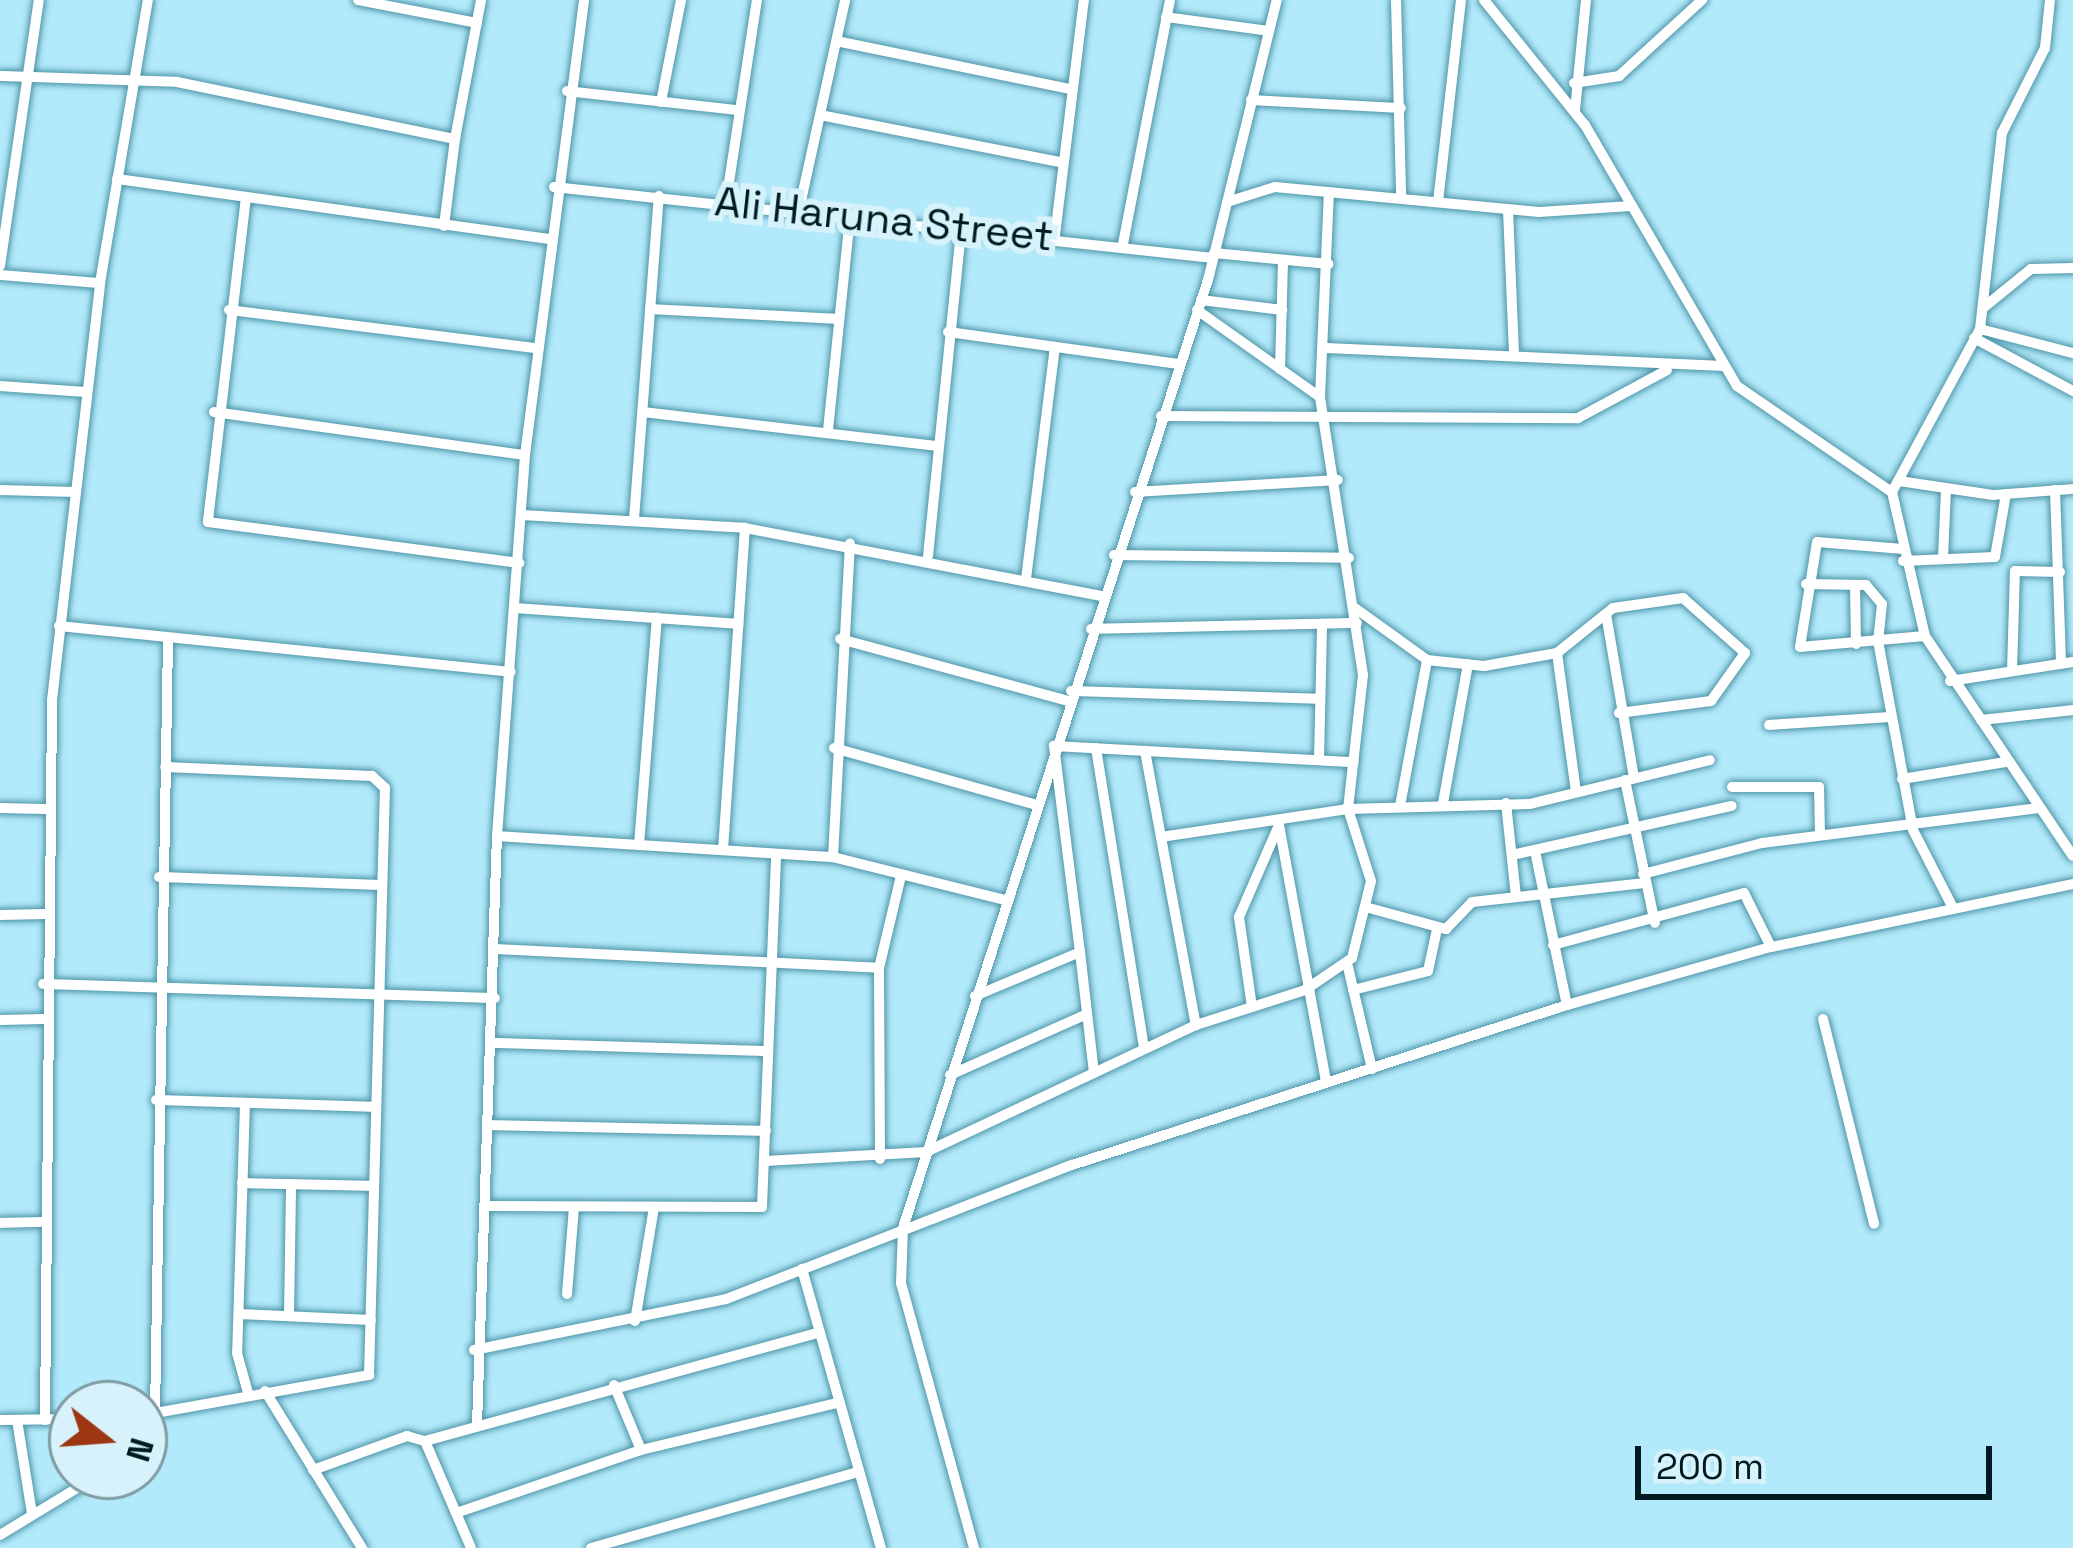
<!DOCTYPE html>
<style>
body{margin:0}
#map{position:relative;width:2073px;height:1548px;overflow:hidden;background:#b2eafb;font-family:"Space Grotesk",sans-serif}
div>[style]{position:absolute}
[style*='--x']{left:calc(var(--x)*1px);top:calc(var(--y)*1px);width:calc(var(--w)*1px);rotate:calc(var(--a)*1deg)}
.roads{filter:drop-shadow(0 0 3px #4f95a8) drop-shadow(0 0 3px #4f95a8)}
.minor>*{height:10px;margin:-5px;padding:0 5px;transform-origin:5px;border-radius:5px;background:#fff}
span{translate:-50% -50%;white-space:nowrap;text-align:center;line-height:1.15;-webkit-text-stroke:12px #d7f2fa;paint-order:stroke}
.street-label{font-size:42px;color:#001a21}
.north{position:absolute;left:48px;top:1380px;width:120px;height:120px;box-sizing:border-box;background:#d7f2fa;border:3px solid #819ca3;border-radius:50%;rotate:107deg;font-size:33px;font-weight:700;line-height:48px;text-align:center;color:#001a21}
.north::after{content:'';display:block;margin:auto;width:42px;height:54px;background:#9d3612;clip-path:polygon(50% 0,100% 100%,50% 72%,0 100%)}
.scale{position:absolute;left:1635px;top:1446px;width:357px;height:54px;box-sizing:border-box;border:6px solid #001a21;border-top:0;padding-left:15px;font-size:36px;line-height:42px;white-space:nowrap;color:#001a21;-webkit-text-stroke:9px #d7f2fa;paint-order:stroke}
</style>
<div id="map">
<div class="roads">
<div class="minor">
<i style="--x:358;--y:0;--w:121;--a:10.9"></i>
<i style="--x:1396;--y:0;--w:197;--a:88.5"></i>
<i style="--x:1484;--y:0;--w:161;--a:51.1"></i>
<i style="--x:1585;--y:125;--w:302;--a:59.8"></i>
<i style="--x:1737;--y:386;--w:188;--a:34.4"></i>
<i style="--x:1892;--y:492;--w:148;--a:77.1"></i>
<i style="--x:1925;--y:636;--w:265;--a:56.1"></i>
<i style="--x:1166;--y:17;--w:104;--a:7.7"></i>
<i style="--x:841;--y:42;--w:233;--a:11.6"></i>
<i style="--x:0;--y:76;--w:177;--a:1.9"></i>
<i style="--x:177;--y:82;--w:284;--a:11.6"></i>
<i style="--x:455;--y:139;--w:141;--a:-79.4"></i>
<i style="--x:1574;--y:83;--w:46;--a:-8.8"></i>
<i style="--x:1619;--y:76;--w:113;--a:-42.5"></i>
<i style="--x:567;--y:91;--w:171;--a:6.4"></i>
<i style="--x:1251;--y:100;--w:150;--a:3.1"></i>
<i style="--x:661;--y:102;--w:104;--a:-78.9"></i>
<i style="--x:1575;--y:110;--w:111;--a:-84.3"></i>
<i style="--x:825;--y:116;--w:239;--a:11.1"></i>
<i style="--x:117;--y:179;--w:435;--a:7.9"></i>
<i style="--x:554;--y:187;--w:663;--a:6.15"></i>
<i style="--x:246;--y:197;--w:327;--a:96.7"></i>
<i style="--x:208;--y:522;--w:314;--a:7.5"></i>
<i style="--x:726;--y:202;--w:204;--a:-81.3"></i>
<i style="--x:1227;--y:202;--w:50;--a:-17.4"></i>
<i style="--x:1275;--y:187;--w:265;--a:5.4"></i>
<i style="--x:1539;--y:212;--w:92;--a:-3.7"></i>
<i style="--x:1438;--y:202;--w:203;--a:-83.5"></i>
<i style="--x:799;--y:210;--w:215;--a:-77.6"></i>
<i style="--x:1508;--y:210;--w:143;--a:87.6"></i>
<i style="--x:444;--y:226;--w:88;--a:-82.8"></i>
<i style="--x:1055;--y:235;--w:237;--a:-83"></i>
<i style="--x:1123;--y:244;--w:248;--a:-79.1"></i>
<i style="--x:1214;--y:253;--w:115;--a:5.5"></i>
<i style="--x:0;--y:266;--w:269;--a:-81.7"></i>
<i style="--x:0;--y:275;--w:100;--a:4.6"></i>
<i style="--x:1201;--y:300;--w:82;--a:7"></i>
<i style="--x:1983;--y:308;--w:62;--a:-39.1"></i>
<i style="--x:2031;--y:269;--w:42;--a:-1.4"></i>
<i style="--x:650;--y:309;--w:189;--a:3"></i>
<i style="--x:229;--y:310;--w:309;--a:7.1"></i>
<i style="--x:1197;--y:310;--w:151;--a:35.3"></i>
<i style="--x:1980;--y:329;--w:96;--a:14.5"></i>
<i style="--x:948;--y:332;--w:233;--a:7.9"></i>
<i style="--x:1974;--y:338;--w:112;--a:28.2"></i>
<i style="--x:1326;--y:348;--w:398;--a:2.6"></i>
<i style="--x:1280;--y:369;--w:109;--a:-88.4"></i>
<i style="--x:0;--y:386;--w:86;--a:4"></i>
<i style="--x:214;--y:412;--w:314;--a:7.9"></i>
<i style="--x:643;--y:412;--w:295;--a:6.6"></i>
<i style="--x:1161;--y:416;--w:417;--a:0.3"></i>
<i style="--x:1578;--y:418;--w:101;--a:-28.3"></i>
<i style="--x:828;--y:430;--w:215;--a:-84.1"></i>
<i style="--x:1899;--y:481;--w:95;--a:8.5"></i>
<i style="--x:1993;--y:495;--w:80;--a:-4.3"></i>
<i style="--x:0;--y:490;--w:76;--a:1.5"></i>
<i style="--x:2055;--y:490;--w:174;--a:88"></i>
<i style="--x:1135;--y:492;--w:203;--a:-3.4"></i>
<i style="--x:1892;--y:492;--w:185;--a:-61.6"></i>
<i style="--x:1980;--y:329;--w:197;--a:-83.6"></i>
<i style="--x:2002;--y:133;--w:95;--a:-63.2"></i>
<i style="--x:2045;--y:48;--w:48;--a:-84.1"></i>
<i style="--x:522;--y:515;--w:223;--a:3.3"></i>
<i style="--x:745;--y:528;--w:362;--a:10.8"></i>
<i style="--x:634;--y:519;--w:324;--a:-85.6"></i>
<i style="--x:1903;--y:549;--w:86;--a:-175.3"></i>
<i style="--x:1817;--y:542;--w:106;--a:99.2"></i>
<i style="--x:1800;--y:647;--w:125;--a:-5"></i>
<i style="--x:1114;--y:555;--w:235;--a:0.7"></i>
<i style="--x:928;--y:556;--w:329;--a:-84.2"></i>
<i style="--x:1943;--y:558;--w:70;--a:-87.5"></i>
<i style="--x:1903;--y:561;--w:92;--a:-2.5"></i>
<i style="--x:1995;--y:557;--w:64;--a:-80.1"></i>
<i style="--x:1026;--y:579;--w:234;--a:-82.9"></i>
<i style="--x:1806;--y:584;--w:60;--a:1"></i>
<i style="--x:1866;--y:585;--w:25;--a:50"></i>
<i style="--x:1882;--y:604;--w:37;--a:96"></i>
<i style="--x:1878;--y:641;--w:192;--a:79.5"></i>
<i style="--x:1913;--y:830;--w:85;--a:62.8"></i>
<i style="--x:1855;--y:586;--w:58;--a:89"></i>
<i style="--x:516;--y:608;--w:223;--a:4.1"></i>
<i style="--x:1355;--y:608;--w:89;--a:35.8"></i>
<i style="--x:1427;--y:660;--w:57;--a:6"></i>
<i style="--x:1484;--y:666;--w:74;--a:-10.1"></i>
<i style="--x:1557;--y:653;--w:72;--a:-38.8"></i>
<i style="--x:1613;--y:608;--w:71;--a:-8.1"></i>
<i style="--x:1683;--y:598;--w:83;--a:41.6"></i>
<i style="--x:1745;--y:653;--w:59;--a:125.3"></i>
<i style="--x:1711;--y:701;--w:93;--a:172.6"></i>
<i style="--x:1606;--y:614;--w:166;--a:80.3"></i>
<i style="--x:59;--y:626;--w:454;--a:5.8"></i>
<i style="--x:1091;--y:629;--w:266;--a:-1.3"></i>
<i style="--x:840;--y:639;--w:236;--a:15.2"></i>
<i style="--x:1557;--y:653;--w:140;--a:82.2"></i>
<i style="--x:2012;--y:671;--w:100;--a:-88.3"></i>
<i style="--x:2015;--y:571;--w:45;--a:1.3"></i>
<i style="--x:1950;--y:681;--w:124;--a:-8.8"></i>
<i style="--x:1071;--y:691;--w:249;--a:1.8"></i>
<i style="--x:1981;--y:720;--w:93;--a:-6.2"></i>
<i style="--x:1769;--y:725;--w:120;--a:-3.8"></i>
<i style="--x:834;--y:748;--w:207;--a:15.7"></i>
<i style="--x:1096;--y:748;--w:304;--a:80.9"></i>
<i style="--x:1145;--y:751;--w:279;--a:79.5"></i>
<i style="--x:1319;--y:760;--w:136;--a:-88.7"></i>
<i style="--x:1902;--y:779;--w:105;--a:-9.3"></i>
<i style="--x:1625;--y:780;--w:146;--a:78.2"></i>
<i style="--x:1732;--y:787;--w:87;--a:0"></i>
<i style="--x:1819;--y:787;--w:48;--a:88.8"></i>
<i style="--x:1443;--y:803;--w:141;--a:-79.8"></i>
<i style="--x:1506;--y:803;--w:94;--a:83.9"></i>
<i style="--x:1400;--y:806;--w:148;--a:-79.5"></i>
<i style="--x:0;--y:808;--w:45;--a:1.3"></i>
<i style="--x:1279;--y:825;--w:260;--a:79.6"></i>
<i style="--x:497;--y:836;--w:337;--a:3.6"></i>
<i style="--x:833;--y:857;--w:177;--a:14"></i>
<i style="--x:1161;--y:837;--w:189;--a:-8.5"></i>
<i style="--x:1348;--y:809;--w:182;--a:-1.6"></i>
<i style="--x:1530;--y:804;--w:185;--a:-13.7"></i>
<i style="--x:639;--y:845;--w:228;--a:-85.5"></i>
<i style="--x:723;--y:850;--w:323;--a:-86.1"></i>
<i style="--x:1535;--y:851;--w:157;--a:78.3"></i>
<i style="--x:1512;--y:855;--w:225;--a:-12.6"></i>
<i style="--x:833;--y:857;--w:314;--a:-86.9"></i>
<i style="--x:1643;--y:874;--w:123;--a:-14.6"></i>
<i style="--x:1762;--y:843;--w:279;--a:-7.2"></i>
<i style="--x:159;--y:877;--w:223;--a:2.1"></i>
<i style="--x:1369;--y:908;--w:80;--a:15.3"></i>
<i style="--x:1446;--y:929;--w:37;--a:-46"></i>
<i style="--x:1472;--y:902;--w:174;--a:-6.3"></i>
<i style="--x:0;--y:915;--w:45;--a:-1.3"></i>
<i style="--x:1553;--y:945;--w:198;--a:-15.2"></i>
<i style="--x:1744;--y:893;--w:60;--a:63.4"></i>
<i style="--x:495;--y:949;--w:384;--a:2.8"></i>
<i style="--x:1080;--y:952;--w:122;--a:83.4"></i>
<i style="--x:1347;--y:963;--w:109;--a:76.7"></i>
<i style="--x:43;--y:984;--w:452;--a:1.8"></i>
<i style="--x:1353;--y:990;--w:77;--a:-14.2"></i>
<i style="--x:1428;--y:971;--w:43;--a:-77.9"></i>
<i style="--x:975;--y:996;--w:114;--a:-22.7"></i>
<i style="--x:1080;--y:952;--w:208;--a:-97.2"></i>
<i style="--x:1054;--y:746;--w:300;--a:3.1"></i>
<i style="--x:1252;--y:1007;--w:91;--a:-98.2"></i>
<i style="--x:1239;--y:917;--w:100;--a:-66.5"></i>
<i style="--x:1823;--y:1019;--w:211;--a:76"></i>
<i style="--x:0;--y:1020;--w:42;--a:-1.4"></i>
<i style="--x:495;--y:1043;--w:272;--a:1.7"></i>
<i style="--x:950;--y:1075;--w:150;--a:-24"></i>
<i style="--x:156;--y:1100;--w:218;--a:1.8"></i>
<i style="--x:245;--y:1103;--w:250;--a:91.8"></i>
<i style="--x:237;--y:1353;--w:41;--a:74.6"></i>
<i style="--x:490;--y:1125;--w:276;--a:1.2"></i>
<i style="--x:880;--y:1159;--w:191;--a:-90.3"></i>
<i style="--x:879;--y:968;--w:95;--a:-76.6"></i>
<i style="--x:766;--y:1161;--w:160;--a:-3.2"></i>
<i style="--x:926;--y:1152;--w:298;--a:-25.2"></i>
<i style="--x:1196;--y:1025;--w:114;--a:-17.8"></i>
<i style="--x:1305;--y:990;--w:57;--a:-34.2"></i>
<i style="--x:1352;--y:958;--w:79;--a:-76.1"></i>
<i style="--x:1371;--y:881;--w:76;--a:-107.7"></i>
<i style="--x:1348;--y:809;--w:135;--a:-83.6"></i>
<i style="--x:1363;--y:675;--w:281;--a:-98.8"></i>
<i style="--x:1320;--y:397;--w:205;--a:-87.5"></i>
<i style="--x:242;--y:1183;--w:131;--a:1.3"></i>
<i style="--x:488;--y:1206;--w:274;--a:0.2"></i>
<i style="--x:762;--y:1207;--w:353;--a:-87.7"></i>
<i style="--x:0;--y:1223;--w:41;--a:-1.4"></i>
<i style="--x:802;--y:1269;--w:290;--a:74.2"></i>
<i style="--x:567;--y:1294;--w:87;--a:-85.4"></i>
<i style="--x:239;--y:1314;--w:132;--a:2.6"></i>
<i style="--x:289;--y:1316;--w:132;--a:-89.1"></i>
<i style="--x:635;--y:1321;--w:115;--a:-80.5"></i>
<i style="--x:474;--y:1350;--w:257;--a:-11.4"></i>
<i style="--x:726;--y:1299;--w:371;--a:-21.2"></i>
<i style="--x:1072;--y:1165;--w:520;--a:-17.91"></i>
<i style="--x:1567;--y:1005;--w:212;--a:-15.9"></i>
<i style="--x:1771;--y:947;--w:309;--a:-11.8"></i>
<i style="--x:614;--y:1385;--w:70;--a:67.4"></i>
<i style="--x:265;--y:1391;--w:185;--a:58.3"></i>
<i style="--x:144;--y:1415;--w:229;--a:-10.1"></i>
<i style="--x:369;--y:1375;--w:587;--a:-88.44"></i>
<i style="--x:385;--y:788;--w:18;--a:-137"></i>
<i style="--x:372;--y:776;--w:207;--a:-177.5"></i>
<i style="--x:155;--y:1415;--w:775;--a:-89.04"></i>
<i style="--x:0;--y:1420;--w:72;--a:-0.8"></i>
<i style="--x:17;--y:1420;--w:95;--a:80.9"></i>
<i style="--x:45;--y:1420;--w:720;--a:-89.44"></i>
<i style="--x:52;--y:700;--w:420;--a:-83.4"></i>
<i style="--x:100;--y:283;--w:287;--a:-80.4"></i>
<i style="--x:477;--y:1425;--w:589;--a:-88.06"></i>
<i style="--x:497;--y:836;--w:382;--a:-85.8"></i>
<i style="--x:525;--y:455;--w:459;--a:-82.6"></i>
<i style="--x:425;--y:1441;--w:116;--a:66.7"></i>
<i style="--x:313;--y:1470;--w:100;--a:-19.9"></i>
<i style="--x:407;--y:1436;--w:19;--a:16"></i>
<i style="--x:425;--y:1441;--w:408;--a:-15.4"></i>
<i style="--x:456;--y:1513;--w:195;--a:-18.8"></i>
<i style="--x:641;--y:1450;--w:202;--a:-13.5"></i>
<i style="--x:0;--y:1535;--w:114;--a:-31.3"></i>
<i style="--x:591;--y:1548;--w:278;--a:-15.9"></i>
<i style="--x:974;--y:1548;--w:275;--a:-105.4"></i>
<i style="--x:901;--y:1283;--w:55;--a:-87.9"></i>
<i style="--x:903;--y:1228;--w:996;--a:-72.17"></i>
<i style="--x:1208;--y:280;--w:288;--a:-76.2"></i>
</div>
</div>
<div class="street-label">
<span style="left:884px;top:219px;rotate:6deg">Ali Haruna Street</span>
</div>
<div class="north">N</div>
<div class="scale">200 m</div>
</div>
